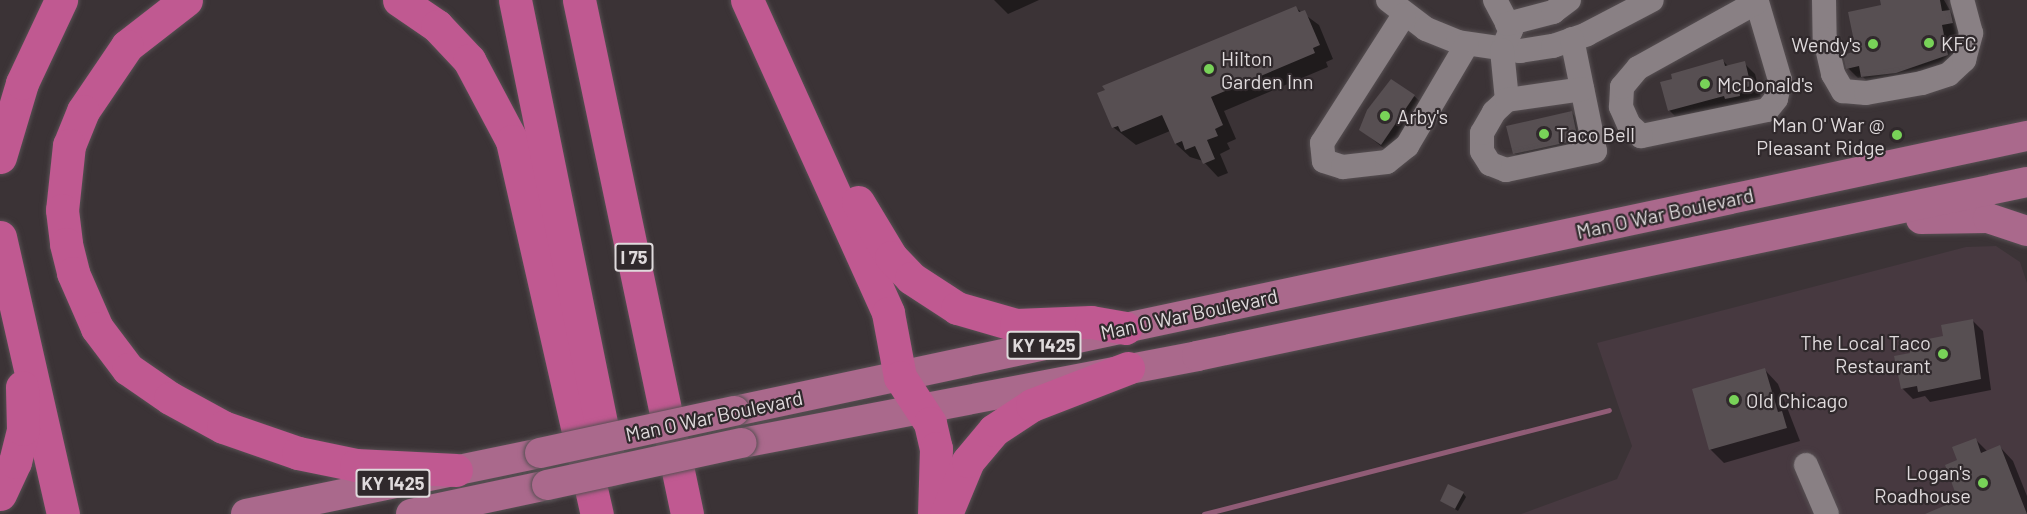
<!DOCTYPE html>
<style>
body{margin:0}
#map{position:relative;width:2027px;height:514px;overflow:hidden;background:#3b3336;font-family:Barlow,sans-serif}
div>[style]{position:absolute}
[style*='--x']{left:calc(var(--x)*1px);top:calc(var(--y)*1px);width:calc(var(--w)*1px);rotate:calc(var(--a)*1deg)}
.built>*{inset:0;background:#473940}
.shadow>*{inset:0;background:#0007}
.stream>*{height:5px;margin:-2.5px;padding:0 2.5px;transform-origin:2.5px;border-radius:2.5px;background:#905c76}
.building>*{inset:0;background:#574f52}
.roads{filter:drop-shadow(0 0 2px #575053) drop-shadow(0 0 2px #575053)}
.minor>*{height:24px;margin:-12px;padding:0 12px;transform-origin:12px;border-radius:12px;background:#898084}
.major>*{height:30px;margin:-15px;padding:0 15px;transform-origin:15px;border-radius:15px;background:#aa698c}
.highway>*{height:33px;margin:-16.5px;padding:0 16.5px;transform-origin:16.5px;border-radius:16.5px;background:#c05991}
.bridges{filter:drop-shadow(0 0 2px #575053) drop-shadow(0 0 2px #575053)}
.major-bridge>*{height:30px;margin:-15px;padding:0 15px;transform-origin:15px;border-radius:15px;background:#aa698c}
.dots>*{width:16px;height:16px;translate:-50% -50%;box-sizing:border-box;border:3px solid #30292c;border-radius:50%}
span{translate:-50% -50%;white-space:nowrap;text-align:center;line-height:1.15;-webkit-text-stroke:4.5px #30292c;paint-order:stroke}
.shield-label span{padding:2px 4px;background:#30292c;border:2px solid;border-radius:4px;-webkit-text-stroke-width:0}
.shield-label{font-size:18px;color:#dfdadc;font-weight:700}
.poi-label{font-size:20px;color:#dfdadc}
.left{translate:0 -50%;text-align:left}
.right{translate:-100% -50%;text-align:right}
.street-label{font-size:20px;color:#dfdadc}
</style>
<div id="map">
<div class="built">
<i style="clip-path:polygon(1996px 246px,2020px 262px,2027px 283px,2027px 514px,1521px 514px,1617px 479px,1632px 446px,1597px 343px,1966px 247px)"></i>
</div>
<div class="shadow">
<i style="clip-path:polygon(994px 0,1039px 0,1008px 14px)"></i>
<i style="clip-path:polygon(1882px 0,1944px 0,1963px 33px,1951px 35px,1958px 65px,1873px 87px,1863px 77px,1858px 78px,1848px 68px,1883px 6px)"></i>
<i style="clip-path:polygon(1296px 8px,1319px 25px,1333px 59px,1326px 62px,1328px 67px,1224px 111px,1236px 139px,1227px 143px,1230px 149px,1220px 154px,1228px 173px,1218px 177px,1203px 161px,1190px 157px,1176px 144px,1170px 131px,1136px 145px,1113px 127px)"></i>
<i style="clip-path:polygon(1723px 61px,1729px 67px,1744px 63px,1755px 74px,1761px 97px,1749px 99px,1750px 106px,1680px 121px,1669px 110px)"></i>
<i style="clip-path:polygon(1414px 96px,1425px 106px,1392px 155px,1361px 130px)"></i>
<i style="clip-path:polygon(1572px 113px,1582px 123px,1588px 150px,1525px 164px,1514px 153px)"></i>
<i style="clip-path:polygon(1972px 320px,1983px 331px,1991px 390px,1930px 402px,1925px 396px,1913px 399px,1902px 388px,1912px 354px)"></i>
<i style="clip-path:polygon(1765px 370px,1778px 384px,1800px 441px,1724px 463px,1710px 449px)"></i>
<i style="clip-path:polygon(1975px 439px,1988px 452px,2000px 447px,2013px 461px,2027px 496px,2027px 514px,1954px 514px,1960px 501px,1959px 461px)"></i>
<i style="clip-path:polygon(1463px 493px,1466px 497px,1458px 511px,1442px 501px)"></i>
</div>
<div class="stream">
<i style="--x:1204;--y:514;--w:418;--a:-14.4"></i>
</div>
<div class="building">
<i style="clip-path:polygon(1880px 0,1940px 0,1942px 11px,1950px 10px,1953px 23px,1942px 25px,1948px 55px,1896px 73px,1861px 77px,1859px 66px,1846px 69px,1843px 55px,1856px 51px,1848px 12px,1881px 5px)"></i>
<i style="clip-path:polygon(1296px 6px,1299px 12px,1305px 10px,1320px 45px,1313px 48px,1315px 53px,1211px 97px,1223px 125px,1215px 129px,1218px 136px,1207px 140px,1215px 159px,1203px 164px,1195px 146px,1185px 150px,1182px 141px,1175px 144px,1162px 115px,1121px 132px,1118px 126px,1112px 128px,1097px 93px,1105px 90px,1102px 86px)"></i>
<i style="clip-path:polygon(1723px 59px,1725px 66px,1745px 61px,1751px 86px,1739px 89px,1740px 96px,1725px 99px,1724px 96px,1668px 111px,1660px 82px,1672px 79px,1671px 74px)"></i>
<i style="clip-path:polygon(1391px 79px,1415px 95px,1381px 145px,1359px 130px,1367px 110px)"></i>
<i style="clip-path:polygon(1572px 111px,1578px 140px,1513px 154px,1506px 126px)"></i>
<i style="clip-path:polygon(1973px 319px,1981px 379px,1918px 392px,1917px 386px,1901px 389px,1894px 356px,1910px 353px,1908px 343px,1943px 336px,1941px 325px)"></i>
<i style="clip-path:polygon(1765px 368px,1778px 412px,1782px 411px,1787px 428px,1709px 450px,1692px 389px)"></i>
<i style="clip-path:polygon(1976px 438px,1981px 453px,2000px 445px,2027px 514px,1925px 514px,1958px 500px,1945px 465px,1957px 460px,1952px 447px)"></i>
<i style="clip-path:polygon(1448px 484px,1464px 492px,1455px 509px,1440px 501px)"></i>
</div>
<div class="roads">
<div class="minor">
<i style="--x:1388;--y:0;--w:48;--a:37.3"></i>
<i style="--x:1426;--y:29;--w:35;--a:22"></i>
<i style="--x:1458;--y:42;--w:63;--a:8.3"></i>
<i style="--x:1520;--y:51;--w:33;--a:-9"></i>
<i style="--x:1553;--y:46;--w:36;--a:-19"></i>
<i style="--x:1587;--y:34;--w:73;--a:-27.6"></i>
<i style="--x:1495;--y:0;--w:34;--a:62"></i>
<i style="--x:1511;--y:30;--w:22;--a:114"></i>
<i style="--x:1502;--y:50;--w:50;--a:84.3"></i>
<i style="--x:1756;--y:0;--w:2;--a:63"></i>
<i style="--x:1757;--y:2;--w:81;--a:73.6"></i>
<i style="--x:1780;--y:80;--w:19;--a:102"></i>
<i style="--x:1776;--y:99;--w:14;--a:129"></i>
<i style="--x:1767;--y:110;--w:129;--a:168.3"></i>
<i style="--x:1641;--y:136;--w:16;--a:-137"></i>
<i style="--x:1629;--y:125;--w:20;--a:-114"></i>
<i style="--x:1621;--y:107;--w:20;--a:-87"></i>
<i style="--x:1622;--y:87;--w:25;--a:-50"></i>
<i style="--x:1638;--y:68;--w:136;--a:-29"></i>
<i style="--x:1824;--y:0;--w:39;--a:89"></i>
<i style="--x:1825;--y:39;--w:36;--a:77"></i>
<i style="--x:1833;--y:74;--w:20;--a:60"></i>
<i style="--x:1843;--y:91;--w:23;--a:5"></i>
<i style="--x:1866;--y:93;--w:57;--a:-10.1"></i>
<i style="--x:1922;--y:83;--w:28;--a:-18"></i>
<i style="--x:1949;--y:74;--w:21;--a:-43"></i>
<i style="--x:1964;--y:60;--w:28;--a:-75"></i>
<i style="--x:1971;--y:33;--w:34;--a:-105"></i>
<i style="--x:1404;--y:15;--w:152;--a:122.6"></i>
<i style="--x:1322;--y:143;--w:18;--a:84"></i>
<i style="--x:1324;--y:161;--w:20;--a:18"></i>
<i style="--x:1343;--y:167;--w:44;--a:-6.5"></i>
<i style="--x:1387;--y:162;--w:26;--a:-39"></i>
<i style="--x:1407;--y:146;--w:118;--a:-59.5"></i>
<i style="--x:1507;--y:24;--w:48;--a:-14.6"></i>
<i style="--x:1553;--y:12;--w:20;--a:-37"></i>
<i style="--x:1572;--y:39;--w:114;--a:78.4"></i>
<i style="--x:1595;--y:151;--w:91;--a:167.9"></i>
<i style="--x:1506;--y:170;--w:17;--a:-159"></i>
<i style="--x:1490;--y:164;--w:15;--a:-122"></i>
<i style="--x:1482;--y:151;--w:18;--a:-90"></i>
<i style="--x:1482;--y:133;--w:24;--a:-60"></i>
<i style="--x:1494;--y:112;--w:18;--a:-43"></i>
<i style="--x:1507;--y:100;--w:76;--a:-8.3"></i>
<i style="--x:1806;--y:465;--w:53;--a:66.8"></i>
</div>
<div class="major">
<i style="--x:1921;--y:219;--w:67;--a:-0.9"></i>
<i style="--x:1988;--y:218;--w:41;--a:18.4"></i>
<i style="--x:735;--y:411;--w:1321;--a:-12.02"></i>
<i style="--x:742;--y:443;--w:463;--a:-10.8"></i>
<i style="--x:1197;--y:356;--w:848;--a:-11.84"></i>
<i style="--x:246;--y:514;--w:300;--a:-11.7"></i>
<i style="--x:411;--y:514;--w:139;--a:-12"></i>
</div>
<div class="highway">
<i style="--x:186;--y:0;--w:75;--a:142.1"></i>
<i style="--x:127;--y:46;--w:78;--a:124.1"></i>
<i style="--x:83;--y:111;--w:37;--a:112"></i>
<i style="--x:69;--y:145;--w:65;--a:96.1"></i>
<i style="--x:62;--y:210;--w:34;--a:83"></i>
<i style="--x:66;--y:244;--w:30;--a:76"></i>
<i style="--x:73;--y:273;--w:60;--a:66.4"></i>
<i style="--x:97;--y:328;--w:51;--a:52.9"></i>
<i style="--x:128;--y:369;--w:51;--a:34.6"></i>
<i style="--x:170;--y:398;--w:60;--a:28.7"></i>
<i style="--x:223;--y:427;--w:79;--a:19.1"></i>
<i style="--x:298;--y:453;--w:59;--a:11.7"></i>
<i style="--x:356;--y:465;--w:100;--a:2.9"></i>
<i style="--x:399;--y:0;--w:46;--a:34.4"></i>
<i style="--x:437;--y:26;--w:47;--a:46.7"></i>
<i style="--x:469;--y:60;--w:92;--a:62"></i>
<i style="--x:512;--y:141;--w:383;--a:77.2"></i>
<i style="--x:515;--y:0;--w:479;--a:78.5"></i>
<i style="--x:579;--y:0;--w:525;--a:78.13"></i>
<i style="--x:747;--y:0;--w:343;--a:65.7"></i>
<i style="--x:888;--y:313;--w:65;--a:79.4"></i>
<i style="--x:900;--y:377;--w:55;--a:56.9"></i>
<i style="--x:930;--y:423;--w:26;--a:77"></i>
<i style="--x:936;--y:448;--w:66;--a:91.7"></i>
<i style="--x:0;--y:157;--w:77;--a:-73.4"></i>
<i style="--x:22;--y:83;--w:92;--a:-64.8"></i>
<i style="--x:858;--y:202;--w:64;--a:59"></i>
<i style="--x:891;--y:257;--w:29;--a:46"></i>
<i style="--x:911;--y:278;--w:55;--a:33.1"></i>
<i style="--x:957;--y:308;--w:61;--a:16.1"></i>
<i style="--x:1016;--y:325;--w:75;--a:-2.3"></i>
<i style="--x:1091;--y:322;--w:35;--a:10"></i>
<i style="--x:0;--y:237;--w:284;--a:77.2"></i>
<i style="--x:0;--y:494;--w:35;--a:-65"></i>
<i style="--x:15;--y:462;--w:34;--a:-76"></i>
<i style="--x:23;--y:429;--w:42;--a:-91.4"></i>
<i style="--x:946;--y:514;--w:57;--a:-67.5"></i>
<i style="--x:968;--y:461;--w:40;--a:-50"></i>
<i style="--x:994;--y:430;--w:45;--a:-33.3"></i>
<i style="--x:1032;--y:405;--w:103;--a:-21.1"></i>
</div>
</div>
<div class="bridges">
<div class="major-bridge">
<i style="--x:540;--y:453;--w:199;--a:-12.2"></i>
<i style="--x:547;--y:485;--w:199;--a:-12.2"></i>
</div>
</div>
<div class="dots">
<i style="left:1929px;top:43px;background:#78d258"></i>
<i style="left:1873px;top:44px;background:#78d258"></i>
<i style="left:1209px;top:69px;background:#78d258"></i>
<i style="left:1705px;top:84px;background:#78d258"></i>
<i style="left:1385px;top:116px;background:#78d258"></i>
<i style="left:1544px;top:134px;background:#78d258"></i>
<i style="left:1897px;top:135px;background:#78d258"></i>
<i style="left:1943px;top:354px;background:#78d258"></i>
<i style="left:1734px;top:400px;background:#78d258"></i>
<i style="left:1983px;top:483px;background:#78d258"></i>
</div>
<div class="shield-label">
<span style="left:634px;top:257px">I 75</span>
<span style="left:1044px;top:345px">KY 1425</span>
<span style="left:393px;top:483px">KY 1425</span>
</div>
<div class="poi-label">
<span class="left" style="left:1941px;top:43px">KFC</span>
<span class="right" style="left:1861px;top:44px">Wendy's</span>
<span class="left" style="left:1221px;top:70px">Hilton<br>Garden Inn</span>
<span class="left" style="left:1717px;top:84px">McDonald's</span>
<span class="left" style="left:1397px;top:116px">Arby's</span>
<span class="right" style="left:1885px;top:136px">Man O' War @<br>Pleasant Ridge</span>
<span class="left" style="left:1556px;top:134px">Taco Bell</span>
<span class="right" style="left:1931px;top:354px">The Local Taco<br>Restaurant</span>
<span class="left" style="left:1746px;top:400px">Old Chicago</span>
<span class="right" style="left:1971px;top:484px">Logan's<br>Roadhouse</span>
</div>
<div class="street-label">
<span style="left:1665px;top:213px;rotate:-12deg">Man O War Boulevard</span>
<span style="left:1189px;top:314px;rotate:-12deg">Man O War Boulevard</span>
<span style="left:714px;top:416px;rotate:-12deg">Man O War Boulevard</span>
</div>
</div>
